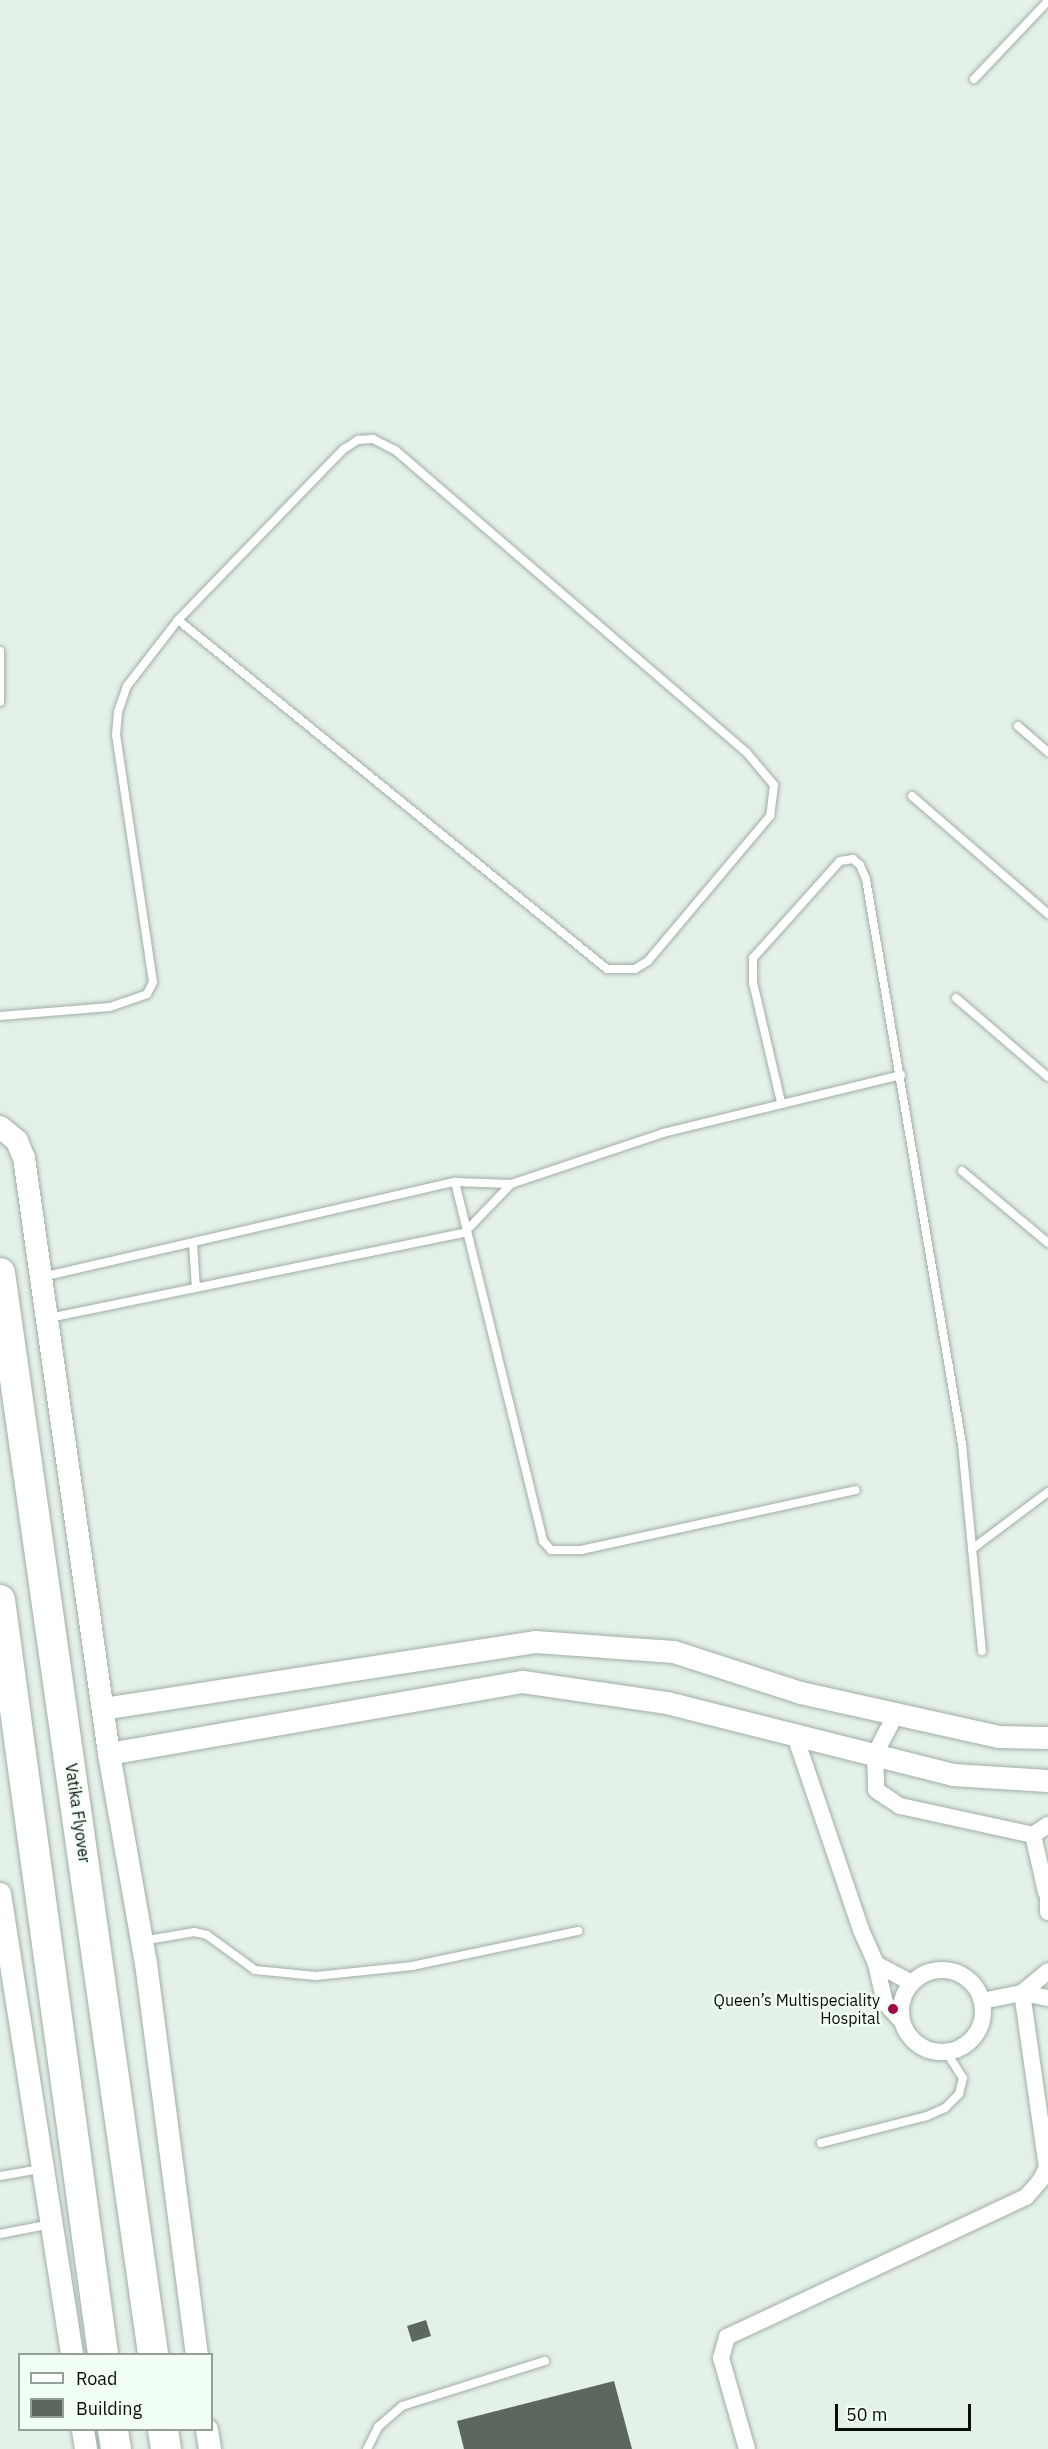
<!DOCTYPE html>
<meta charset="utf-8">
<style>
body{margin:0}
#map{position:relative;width:1048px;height:2449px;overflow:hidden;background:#e4f1e8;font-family:"IBM Plex Sans",sans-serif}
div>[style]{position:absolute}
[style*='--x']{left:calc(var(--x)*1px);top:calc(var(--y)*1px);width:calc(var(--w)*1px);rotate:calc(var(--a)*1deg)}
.building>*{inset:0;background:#5b675f}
.roads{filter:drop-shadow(0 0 2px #a1aea5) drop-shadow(0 0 2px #a1aea5)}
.lane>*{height:8px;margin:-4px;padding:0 4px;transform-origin:4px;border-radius:4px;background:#fff}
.street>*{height:16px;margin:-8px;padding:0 8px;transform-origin:8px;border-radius:8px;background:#fff}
.street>.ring{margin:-8px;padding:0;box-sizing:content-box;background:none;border:16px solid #fff;border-radius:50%}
.secondary>*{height:22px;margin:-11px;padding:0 11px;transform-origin:11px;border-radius:11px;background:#fff}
.highway>*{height:30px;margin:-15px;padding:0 15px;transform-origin:15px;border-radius:15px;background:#fff}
.dots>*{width:16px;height:16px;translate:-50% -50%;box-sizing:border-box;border:3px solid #f1fff6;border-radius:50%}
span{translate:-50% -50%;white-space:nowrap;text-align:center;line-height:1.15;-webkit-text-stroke:4.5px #f1fff6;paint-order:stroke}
.street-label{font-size:16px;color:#090e0b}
.poi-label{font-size:16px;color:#090e0b}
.right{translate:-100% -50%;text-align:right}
.legend{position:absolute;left:18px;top:2353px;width:195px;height:78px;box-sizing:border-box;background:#f1fff6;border:2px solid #949f98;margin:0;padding:8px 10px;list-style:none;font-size:18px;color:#090e0b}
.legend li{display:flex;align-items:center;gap:12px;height:30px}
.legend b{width:30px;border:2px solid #949f98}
.scale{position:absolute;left:835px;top:2404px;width:136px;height:27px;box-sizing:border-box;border:3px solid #090e0b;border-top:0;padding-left:8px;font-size:18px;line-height:21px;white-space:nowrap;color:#090e0b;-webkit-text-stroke:4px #f1fff6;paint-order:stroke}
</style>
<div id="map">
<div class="building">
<i style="clip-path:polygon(426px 2320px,431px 2336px,412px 2342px,407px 2326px)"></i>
<i style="clip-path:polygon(614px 2381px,632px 2449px,464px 2449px,457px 2421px)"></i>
</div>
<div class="roads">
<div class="lane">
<i style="--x:974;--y:79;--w:108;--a:-46.5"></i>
<i style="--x:0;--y:651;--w:51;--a:90"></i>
<i style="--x:1018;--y:726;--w:40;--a:41"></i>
<i style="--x:912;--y:796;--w:180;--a:40.9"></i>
<i style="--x:956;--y:998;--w:121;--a:40.7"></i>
<i style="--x:0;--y:1016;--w:110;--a:-4.7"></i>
<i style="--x:110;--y:1007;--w:39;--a:-19"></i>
<i style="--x:147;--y:994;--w:13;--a:-63"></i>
<i style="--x:153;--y:982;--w:250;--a:-98.5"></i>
<i style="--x:116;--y:735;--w:23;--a:-85"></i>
<i style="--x:118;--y:712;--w:28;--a:-71"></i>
<i style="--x:127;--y:686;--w:83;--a:-52.3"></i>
<i style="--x:178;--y:620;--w:238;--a:-45.9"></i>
<i style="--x:344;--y:449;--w:17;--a:-33"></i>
<i style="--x:358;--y:440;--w:15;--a:-4"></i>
<i style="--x:373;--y:439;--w:25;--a:27"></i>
<i style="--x:395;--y:450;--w:464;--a:40.7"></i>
<i style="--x:747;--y:753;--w:42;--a:49.8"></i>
<i style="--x:774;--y:785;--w:31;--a:97"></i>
<i style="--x:770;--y:816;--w:189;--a:130.1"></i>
<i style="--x:648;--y:961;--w:15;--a:148"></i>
<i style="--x:635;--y:969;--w:28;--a:180"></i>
<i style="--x:607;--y:969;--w:553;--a:-140.87"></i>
<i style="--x:781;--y:1102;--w:122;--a:-103.2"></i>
<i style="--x:753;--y:983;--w:25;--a:-90"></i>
<i style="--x:753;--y:958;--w:130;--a:-48.1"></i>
<i style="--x:840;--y:861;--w:13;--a:-9"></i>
<i style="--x:853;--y:859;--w:9;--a:41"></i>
<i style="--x:860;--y:865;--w:15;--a:67"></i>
<i style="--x:866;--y:879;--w:573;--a:80.36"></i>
<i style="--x:962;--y:1444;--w:208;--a:84.5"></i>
<i style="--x:962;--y:1171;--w:112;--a:39.9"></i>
<i style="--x:455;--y:1182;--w:370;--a:76.2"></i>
<i style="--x:543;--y:1541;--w:12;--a:48"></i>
<i style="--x:551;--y:1550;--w:30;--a:0"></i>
<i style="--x:581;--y:1550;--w:281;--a:-12.3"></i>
<i style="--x:193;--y:1243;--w:45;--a:86.2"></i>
<i style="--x:42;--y:1277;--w:424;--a:-13"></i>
<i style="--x:455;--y:1182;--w:56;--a:2"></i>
<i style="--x:511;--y:1184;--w:160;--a:-18.5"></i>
<i style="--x:663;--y:1133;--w:245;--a:-13.7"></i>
<i style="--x:49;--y:1318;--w:424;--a:-11.6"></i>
<i style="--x:464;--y:1233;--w:68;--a:-46.2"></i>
<i style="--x:972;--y:1549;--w:95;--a:-36.9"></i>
<i style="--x:142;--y:1941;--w:53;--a:-9.8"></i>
<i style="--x:194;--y:1932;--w:13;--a:13"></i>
<i style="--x:207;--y:1935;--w:59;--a:36.1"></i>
<i style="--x:255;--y:1970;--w:61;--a:5.6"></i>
<i style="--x:316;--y:1976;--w:97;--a:-5.9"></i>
<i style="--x:412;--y:1966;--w:170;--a:-11.9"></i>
<i style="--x:821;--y:2143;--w:109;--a:-14.3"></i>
<i style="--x:927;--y:2116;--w:20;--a:-24"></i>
<i style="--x:945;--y:2108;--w:20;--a:-45"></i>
<i style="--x:959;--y:2094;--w:16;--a:-76"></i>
<i style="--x:963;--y:2078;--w:31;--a:-123"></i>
<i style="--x:0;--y:2176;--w:42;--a:-9.7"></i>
<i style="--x:0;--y:2234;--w:52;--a:-11.1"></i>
<i style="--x:367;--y:2449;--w:25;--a:-63"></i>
<i style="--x:378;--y:2427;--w:32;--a:-41"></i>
<i style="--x:402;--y:2406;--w:150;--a:-17.5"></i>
</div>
<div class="street">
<i style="--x:896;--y:1714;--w:45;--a:117.7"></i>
<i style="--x:875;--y:1754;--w:36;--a:88"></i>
<i style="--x:876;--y:1790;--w:29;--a:34"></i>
<i style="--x:900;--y:1806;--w:136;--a:12.3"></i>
<i style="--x:794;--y:1733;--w:208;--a:71.2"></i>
<i style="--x:861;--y:1930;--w:37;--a:66"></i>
<i style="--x:876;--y:1964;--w:40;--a:77"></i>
<i style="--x:885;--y:2003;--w:23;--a:47"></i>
<i style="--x:1048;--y:1888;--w:24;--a:90"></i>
<i style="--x:1046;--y:1892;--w:58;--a:-102.8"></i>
<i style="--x:1033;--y:1835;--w:18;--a:-34"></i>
<i style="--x:876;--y:1964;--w:40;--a:28"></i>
<i class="ring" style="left:901px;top:1970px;width:66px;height:66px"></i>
<i style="--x:1022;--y:1993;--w:34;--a:-40"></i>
<i style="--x:982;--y:2001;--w:41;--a:-11.3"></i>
<i style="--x:1022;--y:1993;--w:26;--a:11"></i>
<i style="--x:747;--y:2449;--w:95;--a:-105.9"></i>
<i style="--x:721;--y:2358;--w:22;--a:-74"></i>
<i style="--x:727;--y:2337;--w:330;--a:-25.1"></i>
<i style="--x:1026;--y:2197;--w:21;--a:-49"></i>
<i style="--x:1040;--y:2181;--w:15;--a:-62"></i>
<i style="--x:1047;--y:2168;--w:177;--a:-98.1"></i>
</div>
<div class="secondary">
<i style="--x:0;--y:1127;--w:22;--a:39"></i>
<i style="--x:17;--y:1141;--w:18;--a:68"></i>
<i style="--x:24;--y:1158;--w:602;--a:81.88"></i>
<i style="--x:109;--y:1754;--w:212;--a:80"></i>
<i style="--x:146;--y:1963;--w:394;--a:82.6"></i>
<i style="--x:103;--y:1709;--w:437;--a:-8.8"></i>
<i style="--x:535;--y:1642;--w:139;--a:4.1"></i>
<i style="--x:674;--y:1652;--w:133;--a:17.9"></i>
<i style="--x:801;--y:1693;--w:203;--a:12.5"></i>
<i style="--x:999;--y:1737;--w:49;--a:1.2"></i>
<i style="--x:109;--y:1754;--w:420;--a:-9.9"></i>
<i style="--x:523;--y:1682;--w:146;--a:8.3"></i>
<i style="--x:667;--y:1703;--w:295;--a:14.1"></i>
<i style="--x:953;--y:1775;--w:95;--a:3.6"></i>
<i style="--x:0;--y:1894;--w:466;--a:81.1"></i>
<i style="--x:83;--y:2430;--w:19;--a:81"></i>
<i style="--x:207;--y:2430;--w:19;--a:81"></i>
</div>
<div class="highway">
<i style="--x:0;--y:1273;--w:1092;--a:81.94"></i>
<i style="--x:0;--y:1600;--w:761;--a:82.22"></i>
<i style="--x:113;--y:2430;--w:19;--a:81"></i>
<i style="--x:163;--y:2430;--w:19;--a:81"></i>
</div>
</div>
<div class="dots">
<i style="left:893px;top:2009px;background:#a10746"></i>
</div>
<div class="street-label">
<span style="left:78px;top:1813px;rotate:82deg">Vatika Flyover</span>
</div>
<div class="poi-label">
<span class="right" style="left:880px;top:2009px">Queen’s Multispeciality<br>Hospital</span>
</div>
<ul class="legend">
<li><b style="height:8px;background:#fff"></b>Road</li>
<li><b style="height:16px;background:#5b675f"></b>Building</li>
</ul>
<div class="scale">50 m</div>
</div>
